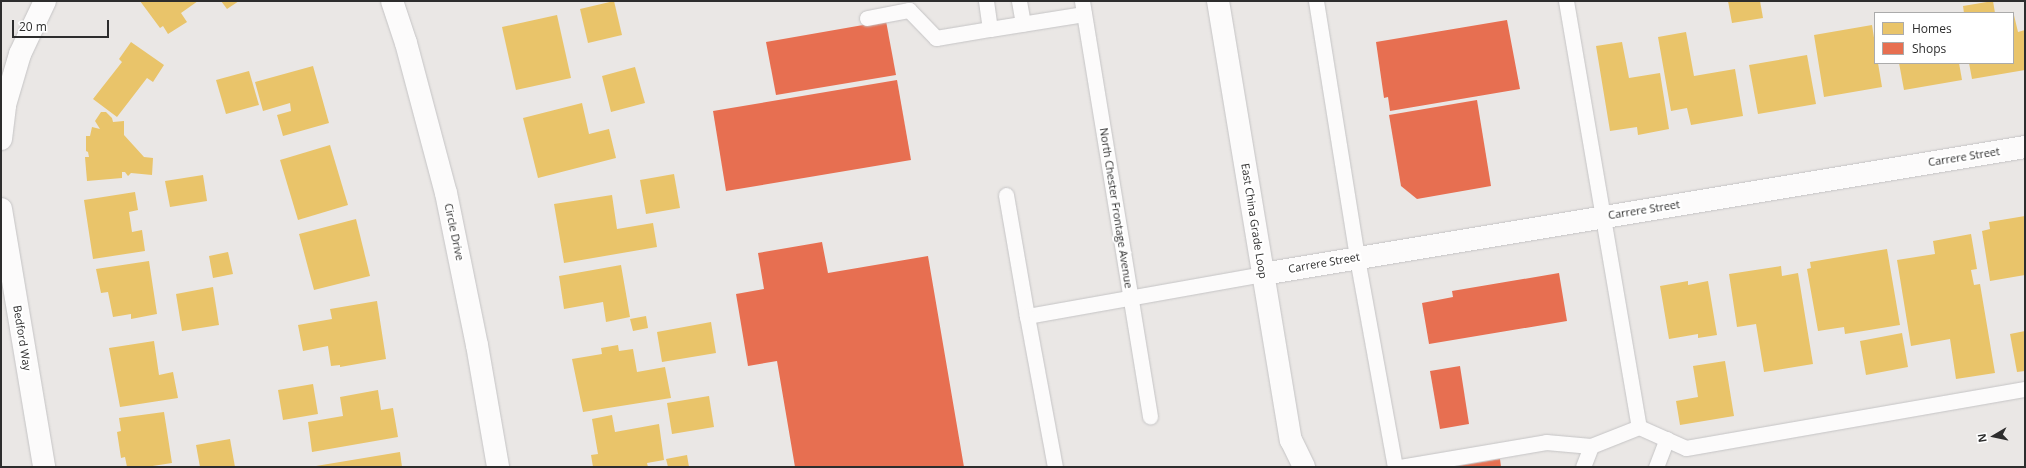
<!DOCTYPE html>
<style>
body{margin:0}
#map{position:relative;width:2026px;height:468px;overflow:hidden;background:#eae7e5;font-family:"Open Sans",sans-serif}
div>[style]{position:absolute}
[style*='--x']{left:calc(var(--x)*1px);top:calc(var(--y)*1px);width:calc(var(--w)*1px);rotate:calc(var(--a)*1deg)}
.homes>*{inset:0;background:#e9c46a}
.shops>*{inset:0;background:#e76f51}
.roads{filter:drop-shadow(0 0 1px #c5c4c5) drop-shadow(0 0 1px #c5c4c5)}
.lane>*{height:15px;margin:-7.5px;padding:0 7.5px;transform-origin:7.5px;border-radius:7.5px;background:#fcfbfb}
.street>*{height:22px;margin:-11px;padding:0 11px;transform-origin:11px;border-radius:11px;background:#fcfbfb}
.secondary>*{height:22px;margin:-11px;padding:0 11px;transform-origin:11px;border-radius:11px;background:#fcfbfb}
span{translate:-50% -50%;white-space:nowrap;text-align:center;line-height:1.15;-webkit-text-stroke:4px #fff;paint-order:stroke}
.street-label{font-size:11px;color:#2d2d2d}
.frame{position:absolute;inset:0;border:2px solid #2d2d2d;pointer-events:none}
.legend{position:absolute;left:1874px;top:12px;width:140px;height:52px;box-sizing:border-box;background:#fff;border:1px solid #ababab;margin:0;padding:5px 7px;list-style:none;font-size:12px;color:#2d2d2d}
.legend li{display:flex;align-items:center;gap:8px;height:20px}
.legend b{width:20px;border:1px solid #ababab}
.north{position:absolute;left:1974px;top:416px;width:40px;height:40px;-webkit-text-stroke:3px #fff;paint-order:stroke;rotate:261deg;font-size:11px;font-weight:700;line-height:16px;text-align:center;color:#2d2d2d}
.north::after{content:'';display:block;margin:auto;width:14px;height:18px;background:#2d2d2d;clip-path:polygon(50% 0,100% 100%,50% 72%,0 100%)}
.scale{position:absolute;left:12px;top:20px;width:97px;height:18px;box-sizing:border-box;border:2px solid #2d2d2d;border-top:0;padding-left:5px;font-size:12px;line-height:14px;white-space:nowrap;color:#2d2d2d;-webkit-text-stroke:3px #fff;paint-order:stroke}
</style>
<div id="map">
<div class="homes">
<i style="clip-path:polygon(140px 1px,198px 1px,181px 13px,187px 22px,168px 34px,163px 26px,160px 28px)"></i>
<i style="clip-path:polygon(221px 1px,239px 1px,227px 9px)"></i>
<i style="clip-path:polygon(614px 1px,622px 35px,588px 43px,580px 9px)"></i>
<i style="clip-path:polygon(1728px 1px,1760px 1px,1763px 18px,1732px 23px)"></i>
<i style="clip-path:polygon(1993px 1px,1995px 13px,1964px 13px,1963px 6px)"></i>
<i style="clip-path:polygon(2013px 11px,2018px 32px,2025px 30px,2025px 70px,1972px 79px,1969px 63px,2013px 63px)"></i>
<i style="clip-path:polygon(557px 15px,571px 78px,516px 90px,502px 27px)"></i>
<i style="clip-path:polygon(1872px 25px,1875px 44px,1875px 63px,1878px 63px,1882px 87px,1824px 97px,1814px 35px)"></i>
<i style="clip-path:polygon(1686px 32px,1694px 76px,1735px 69px,1743px 116px,1691px 125px,1687px 108px,1671px 111px,1658px 37px)"></i>
<i style="clip-path:polygon(131px 42px,164px 65px,153px 82px,147px 78px,117px 117px,93px 99px,122px 62px,119px 59px)"></i>
<i style="clip-path:polygon(1622px 42px,1629px 78px,1660px 73px,1669px 129px,1638px 135px,1637px 127px,1610px 131px,1596px 46px)"></i>
<i style="clip-path:polygon(1807px 55px,1816px 104px,1758px 114px,1749px 65px)"></i>
<i style="clip-path:polygon(1899px 63px,1959px 63px,1962px 80px,1904px 90px)"></i>
<i style="clip-path:polygon(313px 66px,329px 123px,283px 136px,277px 115px,291px 111px,290px 103px,263px 111px,255px 82px)"></i>
<i style="clip-path:polygon(635px 67px,645px 103px,611px 112px,602px 76px)"></i>
<i style="clip-path:polygon(249px 71px,259px 105px,226px 114px,216px 80px)"></i>
<i style="clip-path:polygon(582px 103px,589px 134px,609px 129px,616px 158px,538px 178px,523px 118px)"></i>
<i style="clip-path:polygon(101px 112px,106px 112px,112px 118px,113px 122px,124px 121px,124px 135px,144px 157px,153px 158px,152px 175px,131px 173px,128px 176px,125px 172px,122px 172px,122px 178px,87px 181px,85px 157px,89px 157px,88px 152px,86px 151px,86px 136px,90px 136px,92px 127px,100px 129px,95px 121px)"></i>
<i style="clip-path:polygon(330px 145px,348px 205px,298px 220px,280px 160px)"></i>
<i style="clip-path:polygon(674px 174px,680px 208px,646px 214px,640px 180px)"></i>
<i style="clip-path:polygon(203px 175px,207px 201px,170px 207px,165px 181px)"></i>
<i style="clip-path:polygon(135px 192px,138px 210px,129px 212px,132px 232px,142px 230px,145px 251px,93px 259px,84px 200px)"></i>
<i style="clip-path:polygon(612px 195px,617px 229px,653px 223px,657px 247px,564px 263px,554px 204px)"></i>
<i style="clip-path:polygon(2025px 216px,2025px 275px,1990px 281px,1982px 231px,1990px 229px,1989px 222px)"></i>
<i style="clip-path:polygon(356px 219px,370px 276px,314px 290px,299px 234px)"></i>
<i style="clip-path:polygon(1971px 234px,1977px 269px,1971px 270px,1974px 285px,1980px 284px,1995px 373px,1956px 379px,1950px 339px,1911px 346px,1897px 260px,1935px 254px,1933px 241px)"></i>
<i style="clip-path:polygon(1887px 249px,1900px 325px,1845px 334px,1844px 327px,1818px 331px,1807px 269px,1811px 268px,1810px 262px)"></i>
<i style="clip-path:polygon(228px 252px,233px 274px,213px 278px,209px 256px)"></i>
<i style="clip-path:polygon(149px 261px,157px 314px,131px 319px,131px 314px,113px 317px,108px 292px,101px 293px,96px 269px)"></i>
<i style="clip-path:polygon(621px 265px,630px 317px,606px 322px,603px 302px,564px 309px,559px 276px)"></i>
<i style="clip-path:polygon(1781px 266px,1782px 276px,1798px 273px,1813px 364px,1764px 372px,1756px 324px,1737px 327px,1729px 274px)"></i>
<i style="clip-path:polygon(1688px 281px,1688px 285px,1708px 281px,1717px 335px,1698px 338px,1698px 334px,1669px 339px,1660px 286px)"></i>
<i style="clip-path:polygon(213px 287px,219px 325px,182px 331px,176px 294px)"></i>
<i style="clip-path:polygon(377px 301px,386px 359px,340px 367px,340px 365px,331px 366px,328px 346px,303px 351px,298px 325px,332px 319px,330px 309px)"></i>
<i style="clip-path:polygon(646px 316px,648px 328px,633px 331px,630px 319px)"></i>
<i style="clip-path:polygon(711px 322px,716px 353px,662px 362px,657px 332px)"></i>
<i style="clip-path:polygon(2025px 331px,2025px 371px,2017px 372px,2010px 334px)"></i>
<i style="clip-path:polygon(1902px 333px,1908px 367px,1866px 375px,1860px 341px)"></i>
<i style="clip-path:polygon(154px 341px,159px 375px,173px 372px,178px 398px,120px 407px,109px 348px)"></i>
<i style="clip-path:polygon(618px 345px,619px 351px,633px 349px,637px 372px,665px 367px,671px 398px,583px 412px,572px 359px,602px 354px,601px 348px)"></i>
<i style="clip-path:polygon(1725px 361px,1734px 416px,1680px 425px,1676px 401px,1698px 397px,1693px 366px)"></i>
<i style="clip-path:polygon(313px 384px,318px 414px,283px 420px,278px 390px)"></i>
<i style="clip-path:polygon(378px 390px,381px 410px,393px 408px,398px 437px,312px 452px,308px 422px,343px 416px,340px 397px)"></i>
<i style="clip-path:polygon(709px 396px,714px 427px,672px 434px,667px 403px)"></i>
<i style="clip-path:polygon(164px 412px,172px 463px,146px 467px,127px 467px,125px 457px,121px 458px,117px 432px,121px 431px,119px 418px)"></i>
<i style="clip-path:polygon(612px 415px,615px 432px,659px 424px,664px 460px,647px 463px,648px 467px,593px 467px,591px 455px,598px 454px,592px 419px)"></i>
<i style="clip-path:polygon(230px 439px,235px 467px,200px 467px,196px 445px)"></i>
<i style="clip-path:polygon(400px 452px,402px 467px,316px 467px,316px 466px)"></i>
<i style="clip-path:polygon(687px 455px,689px 467px,668px 467px,666px 459px)"></i>
</div>
<div class="shops">
<i style="clip-path:polygon(1507px 20px,1520px 89px,1390px 111px,1388px 97px,1384px 98px,1376px 42px)"></i>
<i style="clip-path:polygon(886px 21px,896px 75px,776px 95px,766px 42px)"></i>
<i style="clip-path:polygon(897px 80px,911px 160px,726px 191px,713px 111px)"></i>
<i style="clip-path:polygon(1477px 100px,1491px 186px,1417px 199px,1401px 186px,1389px 115px)"></i>
<i style="clip-path:polygon(822px 242px,828px 273px,928px 256px,964px 467px,795px 467px,777px 361px,748px 366px,736px 294px,764px 289px,758px 253px)"></i>
<i style="clip-path:polygon(1559px 273px,1567px 321px,1429px 344px,1422px 303px,1453px 297px,1452px 291px)"></i>
<i style="clip-path:polygon(1460px 366px,1469px 424px,1440px 429px,1430px 371px)"></i>
<i style="clip-path:polygon(1500px 459px,1501px 467px,1458px 467px,1458px 466px)"></i>
</div>
<div class="roads">
<div class="lane">
<i style="--x:986;--y:1;--w:28;--a:82"></i>
<i style="--x:990;--y:29;--w:95;--a:-9.1"></i>
<i style="--x:1019;--y:1;--w:23;--a:80"></i>
<i style="--x:1082;--y:1;--w:421;--a:80.7"></i>
<i style="--x:1316;--y:1;--w:260;--a:80.9"></i>
<i style="--x:1357;--y:258;--w:212;--a:79.7"></i>
<i style="--x:1566;--y:1;--w:432;--a:80.3"></i>
<i style="--x:1639;--y:427;--w:51;--a:24.1"></i>
<i style="--x:1686;--y:448;--w:344;--a:-9.9"></i>
<i style="--x:867;--y:18;--w:43;--a:-10.8"></i>
<i style="--x:909;--y:10;--w:39;--a:46"></i>
<i style="--x:936;--y:38;--w:55;--a:-9.5"></i>
<i style="--x:1006;--y:195;--w:123;--a:80.2"></i>
<i style="--x:1027;--y:316;--w:240;--a:-10.1"></i>
<i style="--x:1027;--y:316;--w:154;--a:79.5"></i>
<i style="--x:1400;--y:467;--w:148;--a:-9.7"></i>
<i style="--x:1546;--y:442;--w:45;--a:5.1"></i>
<i style="--x:1583;--y:467;--w:22;--a:-69"></i>
<i style="--x:1591;--y:446;--w:52;--a:-21.6"></i>
<i style="--x:1656;--y:467;--w:30;--a:-69"></i>
</div>
<div class="street">
<i style="--x:1;--y:139;--w:34;--a:-83"></i>
<i style="--x:5;--y:105;--w:53;--a:-73.6"></i>
<i style="--x:20;--y:54;--w:59;--a:-64.7"></i>
<i style="--x:1;--y:209;--w:262;--a:80.5"></i>
<i style="--x:1263;--y:274;--w:773;--a:-9.46"></i>
</div>
<div class="secondary">
<i style="--x:392;--y:1;--w:44;--a:71.6"></i>
<i style="--x:406;--y:43;--w:155;--a:75.1"></i>
<i style="--x:446;--y:193;--w:155;--a:78.5"></i>
<i style="--x:477;--y:345;--w:124;--a:80.2"></i>
<i style="--x:1218;--y:1;--w:445;--a:80.6"></i>
<i style="--x:1291;--y:440;--w:30;--a:64"></i>
</div>
</div>
<div class="street-label">
<span style="left:1964px;top:157px;rotate:-9deg">Carrere Street</span>
<span style="left:1116px;top:208px;rotate:81deg">North Chester Frontage Avenue</span>
<span style="left:1644px;top:210px;rotate:-9deg">Carrere Street</span>
<span style="left:1254px;top:221px;rotate:81deg">East China Grade Loop</span>
<span style="left:454px;top:232px;rotate:78deg">Circle Drive</span>
<span style="left:1324px;top:263px;rotate:-10deg">Carrere Street</span>
<span style="left:22px;top:338px;rotate:81deg">Bedford Way</span>
</div>
<div class="frame"></div>
<ul class="legend">
<li><b style="height:11px;background:#e9c46a"></b>Homes</li>
<li><b style="height:11px;background:#e76f51"></b>Shops</li>
</ul>
<div class="north">N</div>
<div class="scale">20 m</div>
</div>
